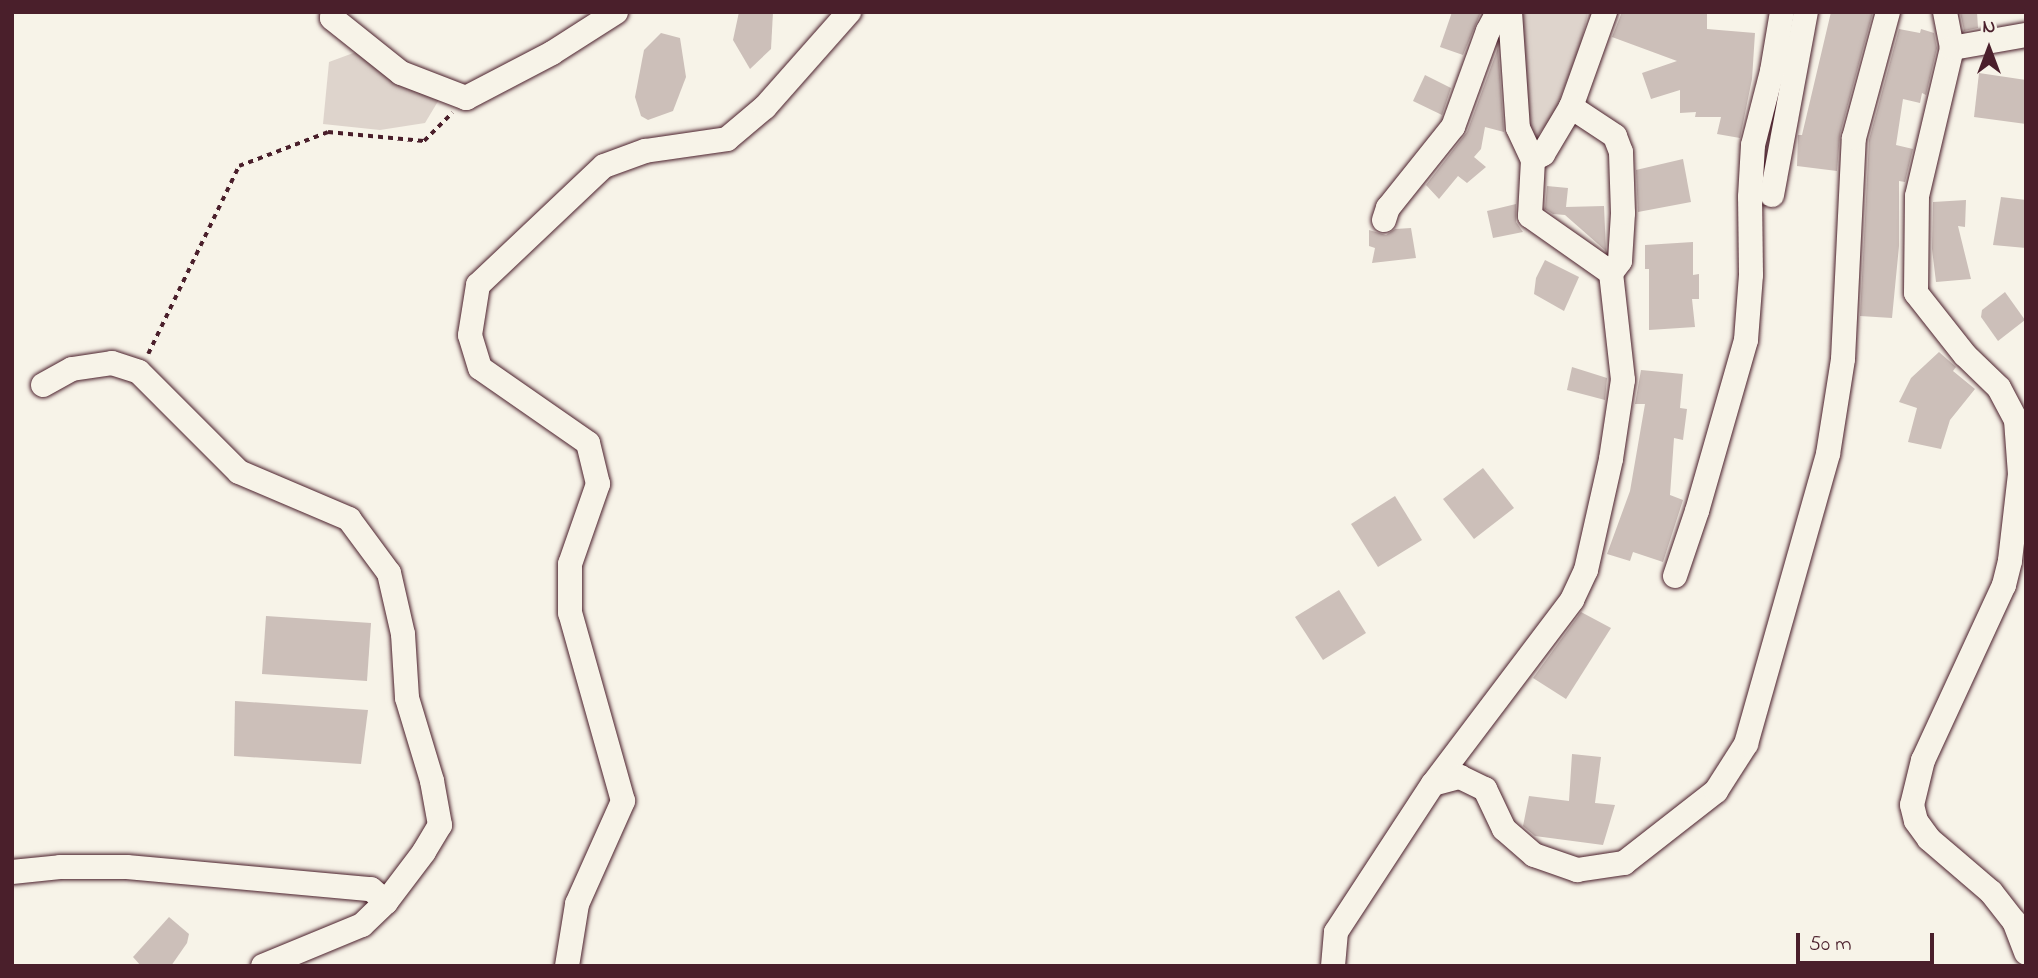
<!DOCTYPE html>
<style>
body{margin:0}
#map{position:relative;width:2038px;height:978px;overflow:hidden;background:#f7f3e8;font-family:"Indie Flower",sans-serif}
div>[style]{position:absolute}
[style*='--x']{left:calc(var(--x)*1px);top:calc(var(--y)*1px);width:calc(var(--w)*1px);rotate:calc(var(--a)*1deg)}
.green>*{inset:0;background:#ded4cc}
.building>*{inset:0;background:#ccbfb9}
.path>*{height:3.5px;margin-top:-1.75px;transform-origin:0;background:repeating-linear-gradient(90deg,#4a1f2b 0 5px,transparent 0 10px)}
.roads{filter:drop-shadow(0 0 2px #4a1f2b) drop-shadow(0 0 2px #4a1f2b)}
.minor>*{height:24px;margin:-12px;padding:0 12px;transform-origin:12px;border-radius:12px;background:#f7f3e8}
span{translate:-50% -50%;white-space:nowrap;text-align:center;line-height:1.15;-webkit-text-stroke:6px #f7f3e8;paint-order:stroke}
.frame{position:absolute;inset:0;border:14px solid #4a1f2b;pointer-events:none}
.north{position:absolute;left:1954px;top:14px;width:70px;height:70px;-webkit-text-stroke:5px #f7f3e8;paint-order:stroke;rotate:0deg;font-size:19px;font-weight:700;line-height:28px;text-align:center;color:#4a1f2b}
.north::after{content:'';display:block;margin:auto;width:24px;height:32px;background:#4a1f2b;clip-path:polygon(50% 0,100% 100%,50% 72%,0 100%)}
.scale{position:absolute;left:1796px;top:933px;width:138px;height:32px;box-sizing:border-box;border:4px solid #4a1f2b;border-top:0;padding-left:9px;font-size:21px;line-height:24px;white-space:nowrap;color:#4a1f2b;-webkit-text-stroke:5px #f7f3e8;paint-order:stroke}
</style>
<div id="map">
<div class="green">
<i style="clip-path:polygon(1522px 12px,1588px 12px,1581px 43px,1553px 117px,1530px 144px)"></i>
<i style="clip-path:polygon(356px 52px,440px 98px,425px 123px,380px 130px,323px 124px,329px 62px)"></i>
</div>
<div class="building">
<i style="clip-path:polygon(739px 12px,773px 12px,771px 49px,750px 69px,733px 40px)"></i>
<i style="clip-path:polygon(1452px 12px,1481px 12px,1463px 55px,1440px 47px)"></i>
<i style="clip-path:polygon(1622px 12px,1707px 12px,1707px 29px,1755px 33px,1752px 79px,1740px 138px,1717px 134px,1721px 117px,1695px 117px,1696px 112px,1680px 113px,1680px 90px,1651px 99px,1642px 73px,1677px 61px,1612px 37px)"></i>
<i style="clip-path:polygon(1831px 12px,1873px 12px,1840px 134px,1837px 171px,1797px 166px,1798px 135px,1802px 135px)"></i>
<i style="clip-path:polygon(1960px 12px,1977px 12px,1978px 28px,1964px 31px)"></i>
<i style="clip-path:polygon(1899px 29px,1920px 33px,1921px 29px,1934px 33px,1937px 48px,1926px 95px,1922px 93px,1920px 103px,1903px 99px,1896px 145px,1913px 149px,1905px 182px,1899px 181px,1899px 246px,1892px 318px,1860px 316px,1869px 140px)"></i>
<i style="clip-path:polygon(661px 33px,680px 38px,686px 77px,673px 111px,648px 120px,641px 116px,635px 97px,644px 50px)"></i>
<i style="clip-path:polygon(1498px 48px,1504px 132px,1485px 127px,1481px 149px,1474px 157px,1486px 167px,1467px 183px,1458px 176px,1439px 199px,1426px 185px,1467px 132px)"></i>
<i style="clip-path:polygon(1979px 73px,2026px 80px,2026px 124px,1974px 117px)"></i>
<i style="clip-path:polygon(1425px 75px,1451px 88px,1442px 115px,1413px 101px)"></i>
<i style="clip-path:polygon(1683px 159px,1691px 202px,1638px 212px,1636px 170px)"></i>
<i style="clip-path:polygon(1547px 186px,1568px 188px,1566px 207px,1604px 206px,1606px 251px,1565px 215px,1553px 214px,1545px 209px)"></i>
<i style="clip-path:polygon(2001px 197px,2026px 200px,2026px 248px,1993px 245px)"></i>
<i style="clip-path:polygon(1966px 200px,1965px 227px,1958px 226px,1971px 279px,1936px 282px,1932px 249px,1933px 202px)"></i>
<i style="clip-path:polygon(1516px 204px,1516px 222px,1523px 232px,1493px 238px,1487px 211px)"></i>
<i style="clip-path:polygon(1411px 228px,1416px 258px,1372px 263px,1375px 248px,1369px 246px,1369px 230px,1386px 235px,1395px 229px)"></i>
<i style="clip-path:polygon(1693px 242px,1693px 275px,1699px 274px,1699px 299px,1692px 299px,1695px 327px,1649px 330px,1649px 269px,1645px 269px,1645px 245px)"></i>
<i style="clip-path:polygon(1545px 260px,1579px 277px,1564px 311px,1534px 294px,1536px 278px)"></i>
<i style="clip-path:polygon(2005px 292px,2025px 320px,1998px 341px,1981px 317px,1982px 310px)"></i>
<i style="clip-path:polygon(1939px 352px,1956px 367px,1953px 371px,1975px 389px,1950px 420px,1941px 449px,1908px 442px,1917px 408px,1899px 402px,1911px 378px)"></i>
<i style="clip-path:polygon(1572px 367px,1607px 378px,1605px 400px,1567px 390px)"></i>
<i style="clip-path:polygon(1641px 370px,1683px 374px,1680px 408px,1687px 409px,1683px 440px,1674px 438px,1670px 495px,1683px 500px,1663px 562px,1633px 552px,1630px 561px,1607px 554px,1630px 491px,1645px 404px,1635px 404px)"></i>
<i style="clip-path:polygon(1483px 468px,1514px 508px,1474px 539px,1443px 499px)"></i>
<i style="clip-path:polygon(1395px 496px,1422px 540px,1378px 567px,1351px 524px)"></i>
<i style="clip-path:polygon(1339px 590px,1366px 633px,1323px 660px,1295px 617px)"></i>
<i style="clip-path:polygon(1581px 612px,1611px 628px,1566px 699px,1533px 678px)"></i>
<i style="clip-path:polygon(266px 616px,371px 623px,367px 681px,262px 674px)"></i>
<i style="clip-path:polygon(235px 701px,368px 710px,361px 764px,234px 756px)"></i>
<i style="clip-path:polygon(1572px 754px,1601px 757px,1595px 803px,1615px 805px,1603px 845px,1535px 836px,1523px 826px,1529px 796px,1569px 801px)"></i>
<i style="clip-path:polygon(169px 917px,189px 934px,187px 943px,171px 966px,141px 966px,133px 957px)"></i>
</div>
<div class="path">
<i style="--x:148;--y:354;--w:209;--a:-64.2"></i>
<i style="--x:239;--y:166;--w:95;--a:-20.9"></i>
<i style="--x:328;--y:132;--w:96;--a:5.4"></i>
<i style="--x:424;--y:141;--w:40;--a:-45"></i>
</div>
<div class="roads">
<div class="minor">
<i style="--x:333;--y:12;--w:6;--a:99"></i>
<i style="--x:332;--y:18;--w:88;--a:38.6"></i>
<i style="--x:401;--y:73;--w:70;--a:21"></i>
<i style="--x:466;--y:98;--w:97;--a:-27.6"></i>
<i style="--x:552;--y:53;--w:76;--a:-32.6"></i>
<i style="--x:1510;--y:12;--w:116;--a:86.1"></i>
<i style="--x:1518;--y:128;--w:35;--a:65"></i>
<i style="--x:1533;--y:160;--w:56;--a:93.1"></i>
<i style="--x:1530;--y:216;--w:99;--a:35.1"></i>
<i style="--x:1945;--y:12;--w:37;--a:79"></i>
<i style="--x:1952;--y:48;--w:152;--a:103.3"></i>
<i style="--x:1917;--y:196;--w:97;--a:90.6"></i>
<i style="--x:1916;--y:293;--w:79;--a:51.7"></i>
<i style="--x:1965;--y:355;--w:47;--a:44.1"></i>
<i style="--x:1999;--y:388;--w:36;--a:62"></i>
<i style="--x:2016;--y:420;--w:54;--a:85.8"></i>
<i style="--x:2020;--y:474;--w:88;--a:96.6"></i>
<i style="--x:2010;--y:561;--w:25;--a:104"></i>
<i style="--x:2004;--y:585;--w:193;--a:114.8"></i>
<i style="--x:1923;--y:760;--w:46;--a:103.7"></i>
<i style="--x:1912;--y:805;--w:16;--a:76"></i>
<i style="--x:1916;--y:821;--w:22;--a:54"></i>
<i style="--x:1929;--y:839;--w:82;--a:40.5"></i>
<i style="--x:1991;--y:892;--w:37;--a:52"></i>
<i style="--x:2014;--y:921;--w:34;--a:69"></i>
<i style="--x:1952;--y:48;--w:75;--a:-10"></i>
<i style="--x:1533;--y:160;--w:12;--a:-31"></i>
<i style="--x:1543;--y:154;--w:55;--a:-59.2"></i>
<i style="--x:1571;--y:107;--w:101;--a:-70.3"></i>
<i style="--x:1772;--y:195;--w:186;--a:-79.5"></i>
<i style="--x:1384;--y:220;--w:13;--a:-72"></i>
<i style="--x:1388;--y:208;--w:104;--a:-51.3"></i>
<i style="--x:1453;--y:127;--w:102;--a:-70"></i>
<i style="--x:1488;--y:31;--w:21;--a:-62"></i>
<i style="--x:43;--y:385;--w:33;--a:-29"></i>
<i style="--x:72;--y:369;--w:40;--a:-8.5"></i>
<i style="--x:112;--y:363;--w:28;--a:18"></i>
<i style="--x:139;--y:372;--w:141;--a:45"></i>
<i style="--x:239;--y:472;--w:120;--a:23.1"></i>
<i style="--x:349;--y:519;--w:67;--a:53.5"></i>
<i style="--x:389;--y:573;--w:63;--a:77.1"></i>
<i style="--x:403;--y:634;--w:64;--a:86.4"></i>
<i style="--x:407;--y:698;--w:87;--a:73.2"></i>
<i style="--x:432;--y:781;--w:45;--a:79.7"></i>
<i style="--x:440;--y:825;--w:31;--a:121"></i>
<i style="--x:424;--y:852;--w:63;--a:127.2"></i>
<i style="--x:1675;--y:576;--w:69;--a:-71.3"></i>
<i style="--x:1697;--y:511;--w:178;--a:-74"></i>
<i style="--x:1746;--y:340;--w:65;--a:-85.6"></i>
<i style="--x:1751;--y:275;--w:78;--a:-90.7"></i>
<i style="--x:1750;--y:197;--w:52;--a:-86.7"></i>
<i style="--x:1753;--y:145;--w:76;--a:-75.6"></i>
<i style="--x:1772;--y:71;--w:60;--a:-80.4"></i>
<i style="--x:1433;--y:784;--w:231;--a:-52.9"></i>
<i style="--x:1572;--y:600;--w:33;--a:-65"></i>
<i style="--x:1586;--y:570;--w:114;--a:-77.3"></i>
<i style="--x:1611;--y:459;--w:80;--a:-81.4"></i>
<i style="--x:1623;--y:380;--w:108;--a:-96.4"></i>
<i style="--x:1611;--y:273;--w:15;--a:-53"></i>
<i style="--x:1620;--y:261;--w:48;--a:-86.4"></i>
<i style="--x:1623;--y:213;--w:61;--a:-91.9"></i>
<i style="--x:1621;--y:152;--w:17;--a:-111"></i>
<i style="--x:1615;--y:136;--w:53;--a:-146.6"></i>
<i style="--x:12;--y:872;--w:48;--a:-5.9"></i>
<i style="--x:60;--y:867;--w:67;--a:0"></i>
<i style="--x:127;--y:867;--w:245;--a:5.2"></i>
<i style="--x:371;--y:889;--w:20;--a:41"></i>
<i style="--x:386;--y:902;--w:33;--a:136"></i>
<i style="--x:362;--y:925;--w:107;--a:157.5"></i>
<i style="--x:567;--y:966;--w:63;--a:-80.8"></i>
<i style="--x:577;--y:904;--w:113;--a:-65.9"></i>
<i style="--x:623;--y:801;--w:195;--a:-105.7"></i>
<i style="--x:570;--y:613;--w:49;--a:-90"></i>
<i style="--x:570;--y:564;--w:85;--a:-70.7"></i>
<i style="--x:598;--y:484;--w:42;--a:-103.7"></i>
<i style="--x:588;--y:443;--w:131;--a:-145.2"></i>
<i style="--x:480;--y:368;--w:34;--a:-107"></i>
<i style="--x:470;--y:335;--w:51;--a:-80.9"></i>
<i style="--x:478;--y:285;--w:173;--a:-43.4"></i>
<i style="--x:604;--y:166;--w:44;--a:-20.1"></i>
<i style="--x:645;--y:151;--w:83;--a:-8.3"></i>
<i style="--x:727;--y:139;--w:50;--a:-40.1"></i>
<i style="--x:765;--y:107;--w:127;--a:-48.5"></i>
<i style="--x:1333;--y:966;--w:34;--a:-85"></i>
<i style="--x:1336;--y:932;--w:177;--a:-56.8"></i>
<i style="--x:1433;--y:784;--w:28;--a:-15"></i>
<i style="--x:1460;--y:777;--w:28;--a:26"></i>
<i style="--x:1485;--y:789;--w:44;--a:64.6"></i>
<i style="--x:1504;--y:829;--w:40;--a:41"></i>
<i style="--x:1534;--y:855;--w:46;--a:19.2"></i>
<i style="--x:1577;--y:870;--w:48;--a:-8.5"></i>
<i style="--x:1624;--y:863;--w:117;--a:-38"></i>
<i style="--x:1716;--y:791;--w:56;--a:-57.4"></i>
<i style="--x:1746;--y:744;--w:301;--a:-74.2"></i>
<i style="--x:1828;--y:454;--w:96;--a:-81"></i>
<i style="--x:1843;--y:359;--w:221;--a:-87.2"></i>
<i style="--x:1854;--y:138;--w:131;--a:-74.9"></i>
</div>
</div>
<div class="frame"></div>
<div class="north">N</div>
<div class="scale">50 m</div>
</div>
